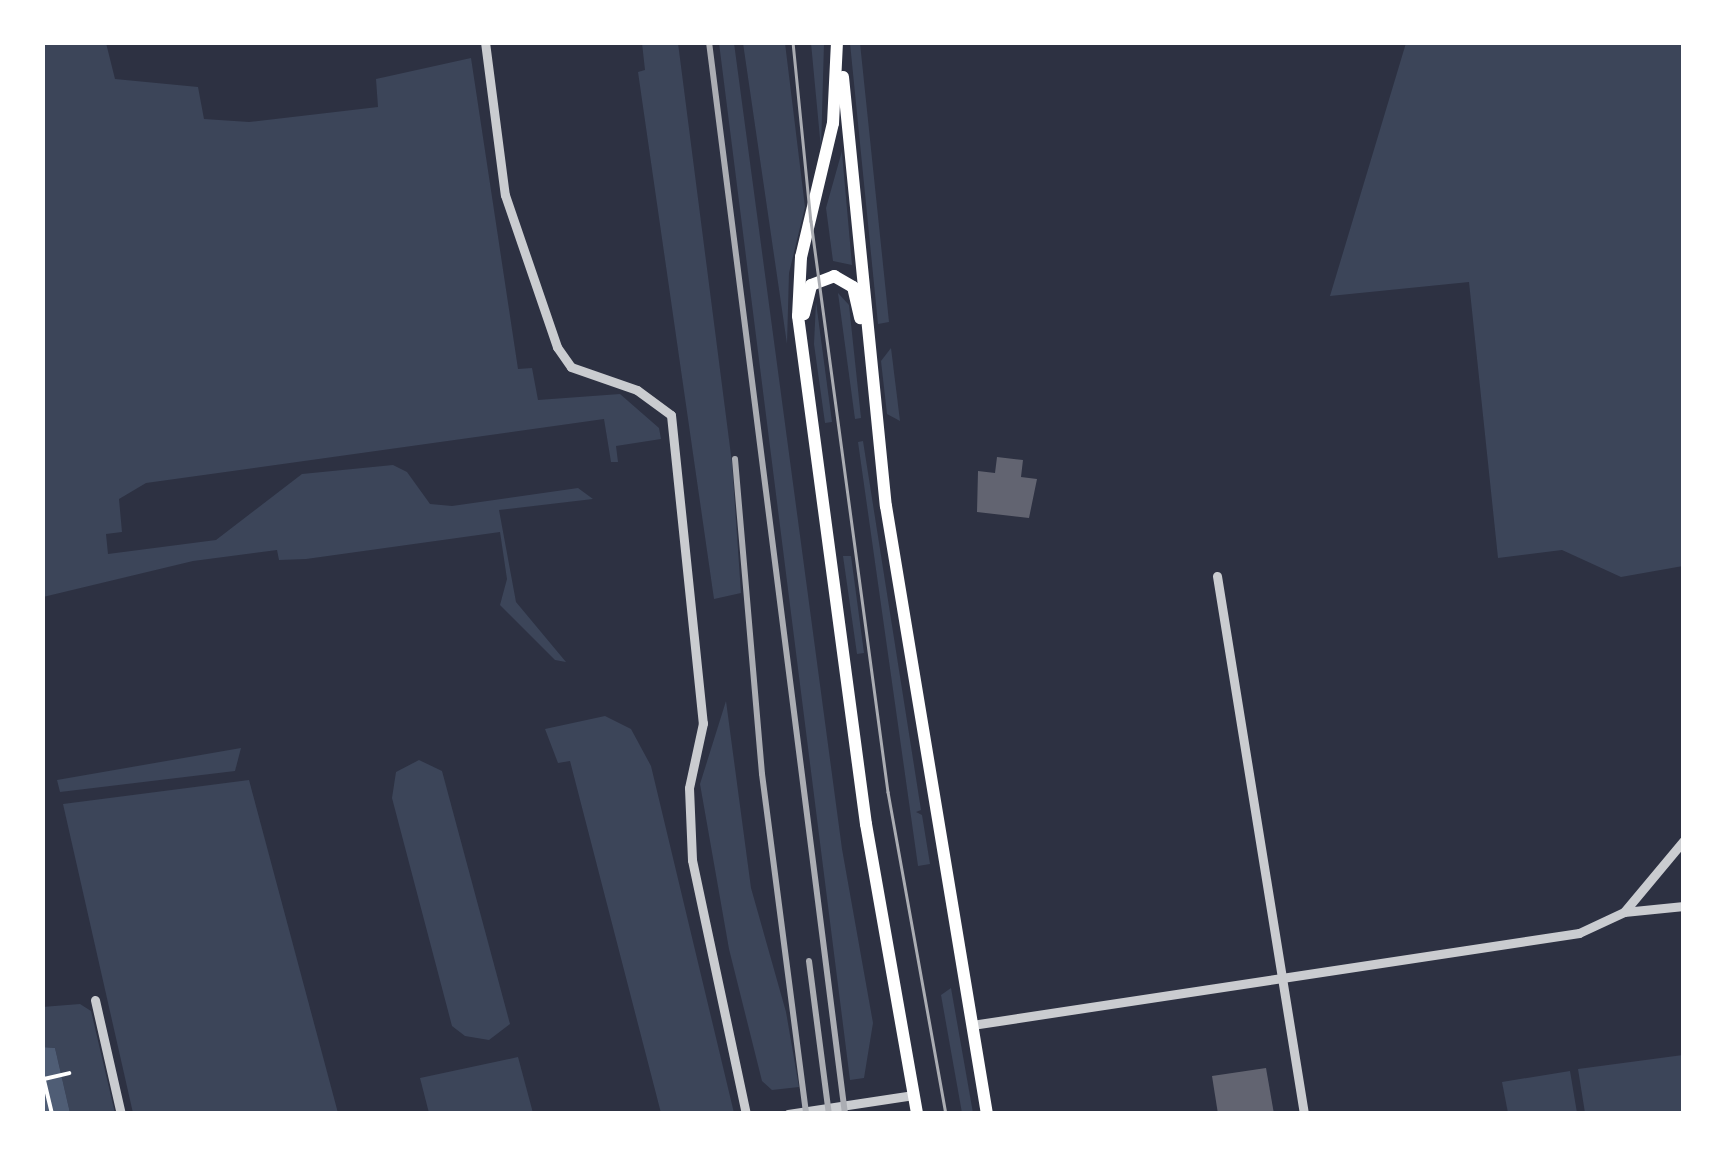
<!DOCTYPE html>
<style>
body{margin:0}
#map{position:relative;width:1726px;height:1156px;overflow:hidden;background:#2d3142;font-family:"Work Sans",sans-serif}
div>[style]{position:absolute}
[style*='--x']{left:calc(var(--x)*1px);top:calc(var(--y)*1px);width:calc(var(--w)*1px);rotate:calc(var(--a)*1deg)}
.green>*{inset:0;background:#3c4559}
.water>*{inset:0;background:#4f5d75}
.building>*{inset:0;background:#626471}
.path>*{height:4px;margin:-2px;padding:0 2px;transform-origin:2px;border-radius:2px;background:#fff}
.minor>*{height:9px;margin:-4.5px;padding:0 4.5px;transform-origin:4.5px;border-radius:4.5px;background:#caccd0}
.secondary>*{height:12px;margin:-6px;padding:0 6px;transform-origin:6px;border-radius:6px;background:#fff}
.tram>*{height:2.5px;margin:-1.25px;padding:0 1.25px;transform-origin:1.25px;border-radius:1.25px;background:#abadb3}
.rail>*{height:6px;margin:-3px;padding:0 3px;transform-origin:3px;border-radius:3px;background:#abadb3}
span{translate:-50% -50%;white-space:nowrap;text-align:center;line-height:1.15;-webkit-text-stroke:8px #fff;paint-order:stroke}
.frame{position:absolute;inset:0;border:45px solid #fff;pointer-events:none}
</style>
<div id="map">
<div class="green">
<i style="clip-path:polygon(42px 43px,106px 43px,115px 79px,198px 87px,204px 119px,249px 122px,378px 107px,376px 79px,471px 58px,518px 369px,532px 368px,538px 400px,620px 394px,659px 428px,661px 439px,616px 446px,618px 462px,611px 462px,604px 419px,146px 483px,119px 499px,122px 532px,106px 534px,108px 554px,216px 540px,302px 474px,393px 465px,407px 472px,430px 504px,452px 506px,578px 488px,593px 499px,499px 510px,516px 602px,566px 662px,555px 660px,500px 605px,507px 579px,500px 532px,306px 559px,279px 560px,277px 550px,193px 561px,43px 597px)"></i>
<i style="clip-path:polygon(642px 43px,678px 43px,732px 463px,741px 593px,714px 599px,638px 72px,645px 70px)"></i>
<i style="clip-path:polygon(719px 43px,734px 43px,842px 849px,873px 1023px,864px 1078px,850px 1080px)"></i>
<i style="clip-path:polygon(743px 43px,785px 43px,805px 207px,789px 273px,787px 344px)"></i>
<i style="clip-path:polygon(811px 43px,824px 43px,821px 149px)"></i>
<i style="clip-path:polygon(850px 43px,860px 43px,889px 322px,878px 324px)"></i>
<i style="clip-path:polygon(1406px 43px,1683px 43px,1683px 566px,1621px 577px,1562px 550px,1498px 558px,1469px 282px,1330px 296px)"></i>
<i style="clip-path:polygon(842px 151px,842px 153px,852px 265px,833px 261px,826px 208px)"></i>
<i style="clip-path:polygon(838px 293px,849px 305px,861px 418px,855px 419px)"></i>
<i style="clip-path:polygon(816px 302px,832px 422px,825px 423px,814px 344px)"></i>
<i style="clip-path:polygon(891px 348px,900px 421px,887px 414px,881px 361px)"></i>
<i style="clip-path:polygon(863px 441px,921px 810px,916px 812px,922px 815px,930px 864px,918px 866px,858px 442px)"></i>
<i style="clip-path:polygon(843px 556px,851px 556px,864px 653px,857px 654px)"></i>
<i style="clip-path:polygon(726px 701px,751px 888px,786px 1012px,799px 1087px,772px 1090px,762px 1081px,729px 949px,700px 784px)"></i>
<i style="clip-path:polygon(605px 716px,631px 729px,651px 766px,734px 1113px,661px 1113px,570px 761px,558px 763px,545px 729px)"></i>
<i style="clip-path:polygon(241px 748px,235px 771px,60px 792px,57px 780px)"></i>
<i style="clip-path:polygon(419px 760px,442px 771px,510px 1024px,489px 1040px,465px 1036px,452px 1026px,392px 798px,396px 772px)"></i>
<i style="clip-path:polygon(249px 780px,338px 1113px,133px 1113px,63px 804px)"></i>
<i style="clip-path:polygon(951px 988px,973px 1113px,962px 1113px,941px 995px)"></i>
<i style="clip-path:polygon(80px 1004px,91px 1011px,115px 1113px,70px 1113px,55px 1048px,43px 1047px,42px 1007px)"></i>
<i style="clip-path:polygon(1683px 1055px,1683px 1113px,1585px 1113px,1578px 1069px)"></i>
<i style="clip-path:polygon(518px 1057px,533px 1113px,429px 1113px,420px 1078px)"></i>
<i style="clip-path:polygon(1570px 1071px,1577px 1113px,1508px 1113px,1502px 1082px)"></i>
</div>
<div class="water">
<i style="clip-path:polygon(42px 1047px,55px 1048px,70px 1113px,43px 1113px)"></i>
</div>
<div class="building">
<i style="clip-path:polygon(997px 457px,1023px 460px,1021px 477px,1037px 479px,1029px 518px,977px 512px,978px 471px,995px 473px)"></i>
<i style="clip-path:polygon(1266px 1068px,1274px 1114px,1218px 1114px,1212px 1076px)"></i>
</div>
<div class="path">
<i style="--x:42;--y:1072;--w:43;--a:76.6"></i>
<i style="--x:44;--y:1079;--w:26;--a:-13"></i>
</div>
<div class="minor">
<i style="--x:485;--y:42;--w:154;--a:82.6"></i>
<i style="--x:505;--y:195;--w:161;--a:71.1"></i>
<i style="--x:557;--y:347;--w:24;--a:55"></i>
<i style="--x:571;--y:367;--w:70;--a:19.2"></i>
<i style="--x:637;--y:390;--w:42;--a:36.3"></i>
<i style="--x:671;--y:415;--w:310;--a:84.1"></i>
<i style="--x:703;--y:723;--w:66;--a:102.2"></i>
<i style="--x:689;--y:788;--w:72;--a:87.6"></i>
<i style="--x:692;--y:860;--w:260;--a:78"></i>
<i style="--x:1217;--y:576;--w:545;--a:80.81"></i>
<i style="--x:1624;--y:912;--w:60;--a:-5.7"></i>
<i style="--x:95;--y:1000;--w:117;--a:77.2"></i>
<i style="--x:972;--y:1025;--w:614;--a:-8.62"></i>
<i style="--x:1579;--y:933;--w:50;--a:-25"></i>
<i style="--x:1624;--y:912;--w:94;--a:-50.2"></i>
<i style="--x:788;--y:1114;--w:127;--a:-8.6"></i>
</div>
<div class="secondary">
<i style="--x:837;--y:42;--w:81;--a:92.8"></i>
<i style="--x:833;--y:123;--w:138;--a:103.4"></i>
<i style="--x:801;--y:257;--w:59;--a:92.9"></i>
<i style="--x:798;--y:316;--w:513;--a:82.38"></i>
<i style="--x:866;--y:824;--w:294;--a:80"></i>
<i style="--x:843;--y:77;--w:431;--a:84.3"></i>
<i style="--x:886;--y:506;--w:616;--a:80.57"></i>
<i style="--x:804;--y:314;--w:30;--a:-76"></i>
<i style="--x:811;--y:285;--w:25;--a:-21"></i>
<i style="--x:834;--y:276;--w:22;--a:30"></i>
<i style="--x:853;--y:287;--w:32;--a:77"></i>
</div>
<div class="tram">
<i style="--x:793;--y:42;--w:180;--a:84.3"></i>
<i style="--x:811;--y:221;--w:576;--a:82.32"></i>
<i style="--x:888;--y:792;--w:327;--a:79.8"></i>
</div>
<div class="rail">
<i style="--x:709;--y:42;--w:1081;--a:82.77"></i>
<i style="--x:735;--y:459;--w:316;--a:85.1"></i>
<i style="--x:762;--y:774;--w:343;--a:82.6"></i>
<i style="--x:809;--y:961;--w:154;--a:82.6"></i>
</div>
<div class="frame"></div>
</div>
